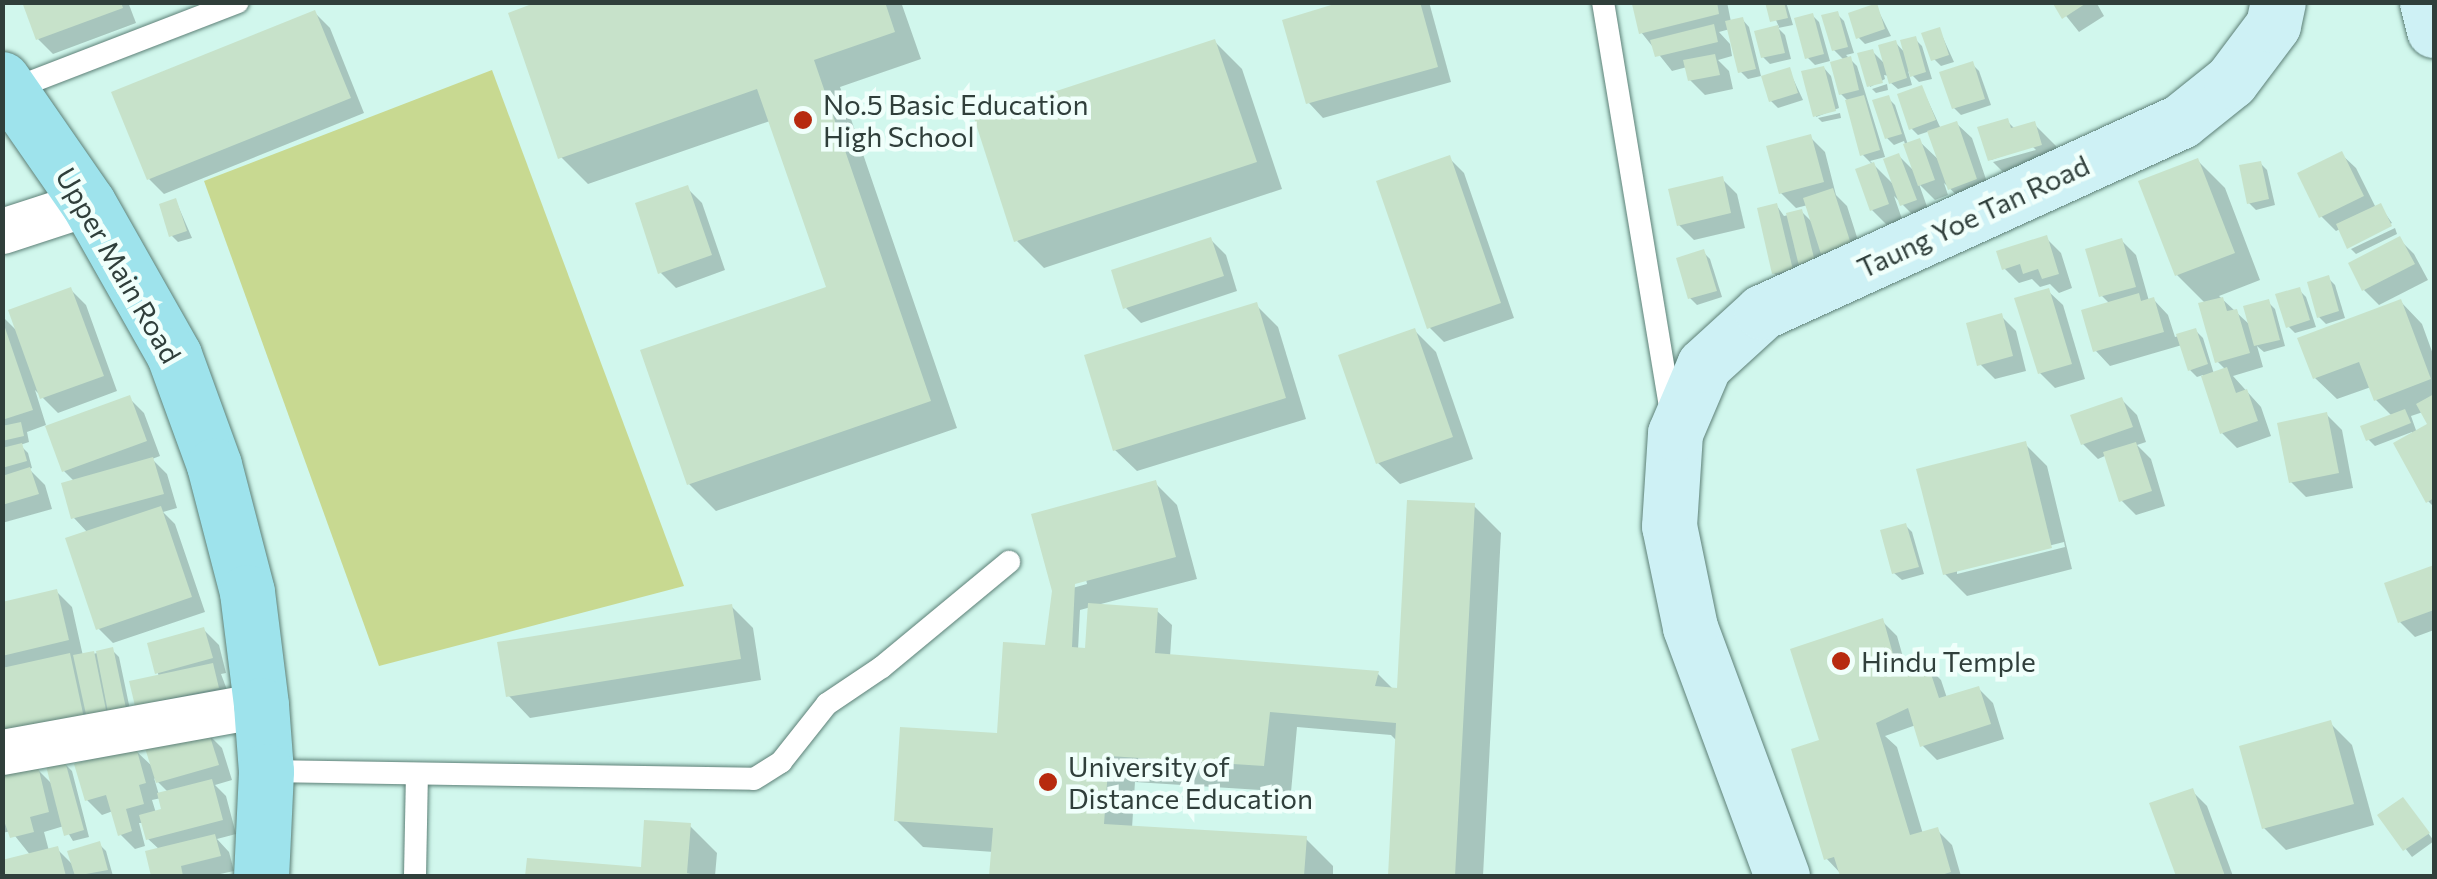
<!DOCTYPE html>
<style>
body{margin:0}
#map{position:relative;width:2437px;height:879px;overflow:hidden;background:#d1f7ed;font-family:Commissioner,sans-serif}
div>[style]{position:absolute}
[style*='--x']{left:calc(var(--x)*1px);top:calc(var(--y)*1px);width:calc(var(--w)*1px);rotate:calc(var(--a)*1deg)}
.green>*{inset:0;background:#c8d991}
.shadow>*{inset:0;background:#0003}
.building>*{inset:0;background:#c7e2ca}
.roads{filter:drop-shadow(0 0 2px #5d8077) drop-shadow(0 0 2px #5d8077)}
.lane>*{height:22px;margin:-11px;padding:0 11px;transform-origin:11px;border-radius:11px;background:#fff}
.street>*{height:45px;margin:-22.5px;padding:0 22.5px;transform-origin:22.5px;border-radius:22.5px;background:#fff}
.secondary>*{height:55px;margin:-27.5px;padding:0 27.5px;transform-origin:27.5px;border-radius:27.5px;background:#cef1f5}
.primary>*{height:55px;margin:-27.5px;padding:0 27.5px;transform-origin:27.5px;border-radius:27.5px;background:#9ee3ec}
.dots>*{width:28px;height:28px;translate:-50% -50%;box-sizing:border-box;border:5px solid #f0fffb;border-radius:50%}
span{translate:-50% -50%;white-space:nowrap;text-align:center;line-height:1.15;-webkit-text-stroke:9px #f0fffb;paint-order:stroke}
.poi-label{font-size:28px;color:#303f3b}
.left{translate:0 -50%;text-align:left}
.street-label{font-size:28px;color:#303f3b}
.frame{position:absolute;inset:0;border:5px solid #303f3b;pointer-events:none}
</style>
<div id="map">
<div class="green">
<i style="clip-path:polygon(492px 70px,684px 586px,379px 666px,204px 181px)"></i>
</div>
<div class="shadow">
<i style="clip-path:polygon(24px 2px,128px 2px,136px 23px,53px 54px,38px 39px)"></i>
<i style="clip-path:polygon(544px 2px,901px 2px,921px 59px,840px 87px,957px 428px,716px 511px,689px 484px,829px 289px,770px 121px,588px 184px,561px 157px)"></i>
<i style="clip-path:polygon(1350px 2px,1429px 2px,1451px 82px,1323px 118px,1309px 103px)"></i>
<i style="clip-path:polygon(1650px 2px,1727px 2px,1731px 22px,1742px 19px,1749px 27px,1761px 76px,1748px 79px,1741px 72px,1730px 29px,1719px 32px,1730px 44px,1732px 56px,1718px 60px,1729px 71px,1733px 89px,1705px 95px,1690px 80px,1687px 67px,1672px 71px,1641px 32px,1635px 6px)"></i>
<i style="clip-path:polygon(1768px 2px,1786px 2px,1793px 25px,1778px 28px,1785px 35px,1791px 59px,1770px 64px,1763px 57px,1757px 33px,1779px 27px)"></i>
<i style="clip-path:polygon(2055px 2px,2096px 2px,2104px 16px,2079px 32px)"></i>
<i style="clip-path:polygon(1876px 6px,1891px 36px,1865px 44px,1858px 37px)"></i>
<i style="clip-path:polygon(315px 13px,330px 28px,364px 113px,164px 194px,149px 179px)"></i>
<i style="clip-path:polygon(evenodd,1837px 14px,1844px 21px,1854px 53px,1846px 55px,1857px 66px,1886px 160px,1899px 156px,1915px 172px,1904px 141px,1894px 145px,1887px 138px,1888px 98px,1895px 105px,1908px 145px,1919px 141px,1941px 162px,1930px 131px,1918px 135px,1911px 128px,1922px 88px,1941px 129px,1957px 124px,1972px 138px,1991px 194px,1965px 203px,1944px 183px,1948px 195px,1935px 200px,1919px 184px,1930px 215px,1917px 219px,1894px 196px,1902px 219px,1887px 225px,1872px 210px,1873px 165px,1862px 154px,1847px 100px,1841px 94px,1844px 60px,1834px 50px,1837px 14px,1885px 157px,1896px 187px,1870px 161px,1885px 157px)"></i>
<i style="clip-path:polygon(1812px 15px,1819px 22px,1830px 61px,1815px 65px,1808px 58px)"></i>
<i style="clip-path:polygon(1939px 29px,1954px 62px,1941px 66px,1934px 59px)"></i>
<i style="clip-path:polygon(1915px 39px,1922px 46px,1932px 79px,1919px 82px,1908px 71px,1912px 85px,1898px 89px,1891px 83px,1894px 77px,1884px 75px,1885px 79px,1870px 87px,1873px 52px,1886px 65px,1895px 42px,1906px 54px)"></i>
<i style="clip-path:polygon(1215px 42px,1242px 69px,1282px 189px,1044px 268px,1017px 241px)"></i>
<i style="clip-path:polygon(1972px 64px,1979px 71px,1991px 105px,1961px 115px,1954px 108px)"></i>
<i style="clip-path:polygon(1824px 68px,1831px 76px,1839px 108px,1816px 117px)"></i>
<i style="clip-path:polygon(1789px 70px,1803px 100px,1778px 108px,1771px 101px)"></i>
<i style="clip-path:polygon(1887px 84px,1888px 90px,1876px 93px,1872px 89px)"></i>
<i style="clip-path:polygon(1840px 113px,1841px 118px,1822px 122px,1818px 118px)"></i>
<i style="clip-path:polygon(2007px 121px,2015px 129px,2034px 124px,2056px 146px,2062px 167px,2012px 181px,1993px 162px,2036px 150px,2032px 146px,1991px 160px,1981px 129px)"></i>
<i style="clip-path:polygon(1810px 137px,1825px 152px,1836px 195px,1847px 206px,1864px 259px,1838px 267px,1823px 252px,1830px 280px,1789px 288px,1774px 273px,1777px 206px,1784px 216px,1802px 212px,1814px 224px,1808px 205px,1796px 208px,1781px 193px)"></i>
<i style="clip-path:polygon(2341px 154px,2356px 168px,2376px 208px,2380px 206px,2392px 223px,2348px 245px,2340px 229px,2336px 231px,2321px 216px)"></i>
<i style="clip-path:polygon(1449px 158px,1464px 173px,1514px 318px,1444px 342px,1429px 327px)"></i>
<i style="clip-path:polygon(2198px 161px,2225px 188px,2260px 280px,2219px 296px,2251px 326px,2268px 302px,2275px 309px,2285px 346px,2264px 352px,2257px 346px,2263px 367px,2233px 376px,2261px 407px,2271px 436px,2237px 448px,2222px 433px,2203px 375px,2197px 377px,2190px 370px,2182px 345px,2110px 366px,2096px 351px,2110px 304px,2102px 296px,2121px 240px,2136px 255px,2149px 301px,2154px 300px,2168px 315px,2175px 337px,2196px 331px,2203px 338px,2214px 374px,2226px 370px,2217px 361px,2206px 304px,2177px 275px)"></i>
<i style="clip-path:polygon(2260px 163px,2267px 170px,2275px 205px,2256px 210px,2249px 203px)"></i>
<i style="clip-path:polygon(1722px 179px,1737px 194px,1745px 228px,1694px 240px,1679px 225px)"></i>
<i style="clip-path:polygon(687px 188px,702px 203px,725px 270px,676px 288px,661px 273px)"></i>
<i style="clip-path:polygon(176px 201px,192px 238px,178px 242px,171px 235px)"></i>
<i style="clip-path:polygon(2395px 228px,2397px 234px,2356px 254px,2351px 249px)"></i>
<i style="clip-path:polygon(2046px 238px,2061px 253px,2072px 288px,2059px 293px,2050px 284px,2040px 287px,2032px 279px,2019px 283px,2004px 268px)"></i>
<i style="clip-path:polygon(2399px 239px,2414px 254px,2428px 280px,2379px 305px,2364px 290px)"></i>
<i style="clip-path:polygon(1211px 240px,1226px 255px,1237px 291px,1141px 323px,1126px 308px)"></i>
<i style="clip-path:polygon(1703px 252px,1710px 259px,1722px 297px,1697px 305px,1690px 298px)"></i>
<i style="clip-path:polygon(2328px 278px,2335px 285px,2345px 318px,2326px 324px,2319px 317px)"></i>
<i style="clip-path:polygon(71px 290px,86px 305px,117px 391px,58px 413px,35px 390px,46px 425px,27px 432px,29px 442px,20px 445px,28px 453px,32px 468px,29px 469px,45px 485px,52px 509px,2px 523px,2px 428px,7px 427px,2px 423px,2px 316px,19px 333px)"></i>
<i style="clip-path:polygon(2299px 290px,2306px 297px,2316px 327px,2295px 333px,2288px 326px)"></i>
<i style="clip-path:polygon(2048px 291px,2063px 305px,2085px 379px,2055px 388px,2040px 373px)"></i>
<i style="clip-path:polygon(evenodd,2401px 302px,2422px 324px,2434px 357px,2434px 507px,2428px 501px,2412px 432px,2375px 446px,2368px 439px,2393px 417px,2376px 400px,2371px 387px,2337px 399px,2315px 378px,2401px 302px,2423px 412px,2431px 425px,2417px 433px,2411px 416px,2423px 412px)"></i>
<i style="clip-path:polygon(1256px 305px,1278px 327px,1306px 419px,1137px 471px,1115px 450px)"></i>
<i style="clip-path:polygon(2001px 316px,2016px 331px,2026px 371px,1995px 379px,1980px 364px)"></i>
<i style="clip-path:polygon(1415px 331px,1436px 352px,1473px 459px,1400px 484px,1378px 463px)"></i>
<i style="clip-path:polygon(129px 398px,144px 413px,160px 456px,152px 459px,167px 474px,177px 508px,163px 512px,175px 524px,205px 612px,113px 643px,98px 628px,88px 533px,74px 518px,75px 482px,64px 471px)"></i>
<i style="clip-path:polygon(2122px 400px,2137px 415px,2146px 442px,2137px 445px,2151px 459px,2165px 506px,2136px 515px,2121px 500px,2107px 455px,2098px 459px,2083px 444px)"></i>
<i style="clip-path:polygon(2327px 415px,2342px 430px,2353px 488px,2306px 497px,2291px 482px)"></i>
<i style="clip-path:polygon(evenodd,2025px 444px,2047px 466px,2072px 569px,1967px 596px,1945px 574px,2025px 444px,2064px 542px,2065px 547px,1957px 574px,1957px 569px,2064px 542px)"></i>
<i style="clip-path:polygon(evenodd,1155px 483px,1177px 505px,1197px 579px,1097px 605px,1157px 611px,1172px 625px,1170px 657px,1378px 674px,1394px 690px,1400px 690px,1474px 506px,1501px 533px,1483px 876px,1391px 876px,1398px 742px,1391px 735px,1297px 727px,1291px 792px,1135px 782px,1132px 828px,1306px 839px,1333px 866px,1333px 876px,992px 876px,994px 852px,923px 847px,896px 820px,999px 736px,1047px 648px,1054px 590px,1155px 483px,1086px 579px,1087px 584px,1065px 590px,1065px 584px,1086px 579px,1155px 483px,1091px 607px,1087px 651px,1078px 650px,1080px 610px,1091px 607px)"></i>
<i style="clip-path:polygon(1905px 525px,1912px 532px,1924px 574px,1902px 580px,1894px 573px)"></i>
<i style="clip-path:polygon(2434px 568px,2434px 630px,2415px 637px,2400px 622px,2387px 585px)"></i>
<i style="clip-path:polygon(57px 592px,72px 607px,83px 656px,112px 650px,119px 657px,132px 719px,2px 749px,2px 604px)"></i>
<i style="clip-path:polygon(731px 606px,753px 628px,761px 680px,530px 718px,509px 696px)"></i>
<i style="clip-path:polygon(1882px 621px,1897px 636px,1907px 671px,1926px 665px,1941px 680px,1947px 698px,1978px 688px,1993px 703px,2004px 739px,1937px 760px,1922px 745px,1916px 725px,1885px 736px,1897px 747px,1923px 834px,1937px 830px,1952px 845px,1961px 876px,1843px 876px,1826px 858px,1824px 741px)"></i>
<i style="clip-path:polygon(204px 630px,219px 645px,226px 673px,221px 674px,232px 703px,152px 720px,159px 677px,150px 645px)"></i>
<i style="clip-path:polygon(2330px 723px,2352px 745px,2374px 825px,2286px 850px,2264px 828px)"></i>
<i style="clip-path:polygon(evenodd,207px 733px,222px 748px,232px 780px,215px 785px,226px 796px,236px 834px,217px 839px,229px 852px,234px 871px,211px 876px,154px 876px,148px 853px,160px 850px,147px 838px,144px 823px,139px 823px,145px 846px,135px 849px,120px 834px,113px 811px,102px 815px,87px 800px,135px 750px,154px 768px,207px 733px,154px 778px,168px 792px,159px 795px,154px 778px,207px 733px,161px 798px,164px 811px,156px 813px,152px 800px,161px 798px)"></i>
<i style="clip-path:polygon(65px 764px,72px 771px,89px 837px,73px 841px,64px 826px,44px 832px,49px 851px,57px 849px,74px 866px,99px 844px,106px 851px,113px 876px,2px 876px,2px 863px,31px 856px,11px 831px,2px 833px,2px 777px,37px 769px,53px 785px)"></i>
<i style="clip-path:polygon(2192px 791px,2207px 806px,2233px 876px,2179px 876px,2153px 805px)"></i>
<i style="clip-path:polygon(2409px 807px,2434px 841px,2412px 857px,2380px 816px)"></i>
<i style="clip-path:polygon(690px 826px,717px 853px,715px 876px,528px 876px,529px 861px,643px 869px)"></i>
</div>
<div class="building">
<i style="clip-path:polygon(22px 2px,121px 2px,123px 8px,36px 40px)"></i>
<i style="clip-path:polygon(537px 2px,885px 2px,895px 32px,814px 60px,931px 401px,687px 485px,640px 350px,826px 287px,757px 89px,558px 159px,508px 13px)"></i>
<i style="clip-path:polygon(1341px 2px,1420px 2px,1438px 67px,1306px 104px,1282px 20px)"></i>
<i style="clip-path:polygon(1717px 2px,1719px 14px,1639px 34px,1632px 4px)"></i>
<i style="clip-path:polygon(1765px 2px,1784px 2px,1788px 18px,1770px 22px)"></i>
<i style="clip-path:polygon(2052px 2px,2088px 2px,2062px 19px)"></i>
<i style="clip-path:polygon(1877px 3px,1885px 29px,1856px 39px,1848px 13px)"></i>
<i style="clip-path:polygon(315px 10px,351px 98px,147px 180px,111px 92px)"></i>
<i style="clip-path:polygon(1838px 11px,1848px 47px,1832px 51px,1821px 15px)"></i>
<i style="clip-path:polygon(1813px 13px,1824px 54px,1805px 59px,1794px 18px)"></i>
<i style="clip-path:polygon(1743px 17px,1756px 69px,1738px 73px,1725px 21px)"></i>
<i style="clip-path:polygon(1714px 24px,1718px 42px,1655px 57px,1650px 40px)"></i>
<i style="clip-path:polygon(1778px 25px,1785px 53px,1761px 58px,1754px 31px)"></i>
<i style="clip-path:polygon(1940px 27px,1949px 55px,1931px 61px,1921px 33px)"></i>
<i style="clip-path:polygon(1916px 36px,1926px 72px,1910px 77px,1900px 40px)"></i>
<i style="clip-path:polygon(1215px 39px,1257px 162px,1014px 242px,974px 118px)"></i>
<i style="clip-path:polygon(1896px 40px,1907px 78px,1889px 84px,1878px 45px)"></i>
<i style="clip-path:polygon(1873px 49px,1883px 83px,1867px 87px,1857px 53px)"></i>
<i style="clip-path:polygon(1715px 54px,1720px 75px,1688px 81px,1683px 60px)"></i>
<i style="clip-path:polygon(1851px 56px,1859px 90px,1839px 95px,1830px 62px)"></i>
<i style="clip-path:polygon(1973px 61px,1985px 99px,1952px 109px,1939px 72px)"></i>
<i style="clip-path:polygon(1824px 66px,1836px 111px,1813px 117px,1801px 71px)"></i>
<i style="clip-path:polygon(1790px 67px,1798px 93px,1769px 102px,1761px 76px)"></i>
<i style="clip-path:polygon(1922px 85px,1936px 120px,1909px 130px,1897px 94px)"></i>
<i style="clip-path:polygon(1864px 95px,1880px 150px,1860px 156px,1845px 100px)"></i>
<i style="clip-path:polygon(1889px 95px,1902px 134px,1885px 139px,1872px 100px)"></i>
<i style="clip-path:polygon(2008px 118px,2011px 128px,2035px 121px,2042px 145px,1988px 161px,1977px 127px)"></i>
<i style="clip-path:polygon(1957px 121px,1977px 179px,1948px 190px,1927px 131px)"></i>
<i style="clip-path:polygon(1811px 134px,1824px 182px,1779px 194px,1766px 146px)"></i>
<i style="clip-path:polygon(1920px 138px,1935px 180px,1918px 186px,1903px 144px)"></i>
<i style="clip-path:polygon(2342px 151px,2364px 196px,2319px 218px,2297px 173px)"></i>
<i style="clip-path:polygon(1899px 153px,1917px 200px,1900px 206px,1883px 159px)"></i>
<i style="clip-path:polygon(1450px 155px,1501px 303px,1427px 329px,1376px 181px)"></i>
<i style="clip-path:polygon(2198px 158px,2235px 253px,2175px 276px,2138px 181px)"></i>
<i style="clip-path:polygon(2261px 161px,2269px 199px,2247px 204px,2239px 165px)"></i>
<i style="clip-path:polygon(1874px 162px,1889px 204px,1870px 211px,1855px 169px)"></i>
<i style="clip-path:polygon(1723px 176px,1731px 213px,1677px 226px,1668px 189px)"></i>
<i style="clip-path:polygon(688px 185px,712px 255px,658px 274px,635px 203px)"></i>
<i style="clip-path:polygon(1833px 188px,1851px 244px,1821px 254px,1803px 198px)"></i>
<i style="clip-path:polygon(176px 198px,187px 231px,169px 237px,159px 204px)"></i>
<i style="clip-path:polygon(1777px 203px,1793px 270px,1772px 274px,1757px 208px)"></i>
<i style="clip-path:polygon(2381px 203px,2392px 226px,2347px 249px,2336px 224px)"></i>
<i style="clip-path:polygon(1802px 209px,1816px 266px,1800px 270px,1786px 213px)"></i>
<i style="clip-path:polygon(2047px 235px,2059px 274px,2042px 279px,2038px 269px,2023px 274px,2020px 264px,2002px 270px,1996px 251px)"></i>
<i style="clip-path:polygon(2400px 236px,2415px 264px,2362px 291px,2348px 263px)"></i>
<i style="clip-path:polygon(1211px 237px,1224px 276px,1123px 309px,1111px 270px)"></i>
<i style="clip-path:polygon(2122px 238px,2136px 287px,2099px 297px,2085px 249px)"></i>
<i style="clip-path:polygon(1704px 249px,1717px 291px,1688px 299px,1676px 258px)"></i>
<i style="clip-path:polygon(2329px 275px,2339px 311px,2317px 318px,2307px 282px)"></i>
<i style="clip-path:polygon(71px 287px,104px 376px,40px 399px,8px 310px)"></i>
<i style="clip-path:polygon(2300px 287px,2310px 320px,2286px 328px,2275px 294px)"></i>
<i style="clip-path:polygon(2049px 288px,2072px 364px,2038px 374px,2014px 298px)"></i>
<i style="clip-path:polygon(2139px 293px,2141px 301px,2154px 297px,2164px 332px,2093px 352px,2081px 310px)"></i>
<i style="clip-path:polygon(2223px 297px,2227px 311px,2237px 309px,2250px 353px,2215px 363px,2198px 303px)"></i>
<i style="clip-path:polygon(2269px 299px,2280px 340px,2254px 346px,2243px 306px)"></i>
<i style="clip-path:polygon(2401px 299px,2431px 379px,2374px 401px,2359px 362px,2313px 379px,2297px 338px)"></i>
<i style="clip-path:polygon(1257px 302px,1286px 398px,1113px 451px,1084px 355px)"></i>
<i style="clip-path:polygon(2002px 313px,2013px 356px,1977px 366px,1966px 323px)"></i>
<i style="clip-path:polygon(2px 319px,33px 410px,2px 420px)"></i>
<i style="clip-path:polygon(1415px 328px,1453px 437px,1376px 464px,1338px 355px)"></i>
<i style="clip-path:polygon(2196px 328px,2208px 364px,2188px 371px,2176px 334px)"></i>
<i style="clip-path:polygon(2227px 367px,2236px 393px,2247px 389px,2258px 421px,2220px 434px,2201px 376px)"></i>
<i style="clip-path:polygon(2434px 394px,2434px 498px,2426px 503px,2393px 443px,2427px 424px,2416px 404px)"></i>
<i style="clip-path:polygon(130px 395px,147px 441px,62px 472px,45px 426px)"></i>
<i style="clip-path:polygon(2122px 397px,2133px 427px,2081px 445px,2070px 415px)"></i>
<i style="clip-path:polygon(2405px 409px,2411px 423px,2366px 441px,2360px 426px)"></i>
<i style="clip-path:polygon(2327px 412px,2339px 473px,2289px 483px,2277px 423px)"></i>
<i style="clip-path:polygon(21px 422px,24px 436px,2px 441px,2px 426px)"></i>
<i style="clip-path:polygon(2026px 441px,2052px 548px,1943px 575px,1916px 469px)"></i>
<i style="clip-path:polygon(2136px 442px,2152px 491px,2119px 502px,2103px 452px)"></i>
<i style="clip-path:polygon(22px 443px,27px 461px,2px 468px,2px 448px)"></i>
<i style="clip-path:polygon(153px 457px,164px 494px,71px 519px,61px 483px)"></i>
<i style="clip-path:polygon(30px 467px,39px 494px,2px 505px,2px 476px)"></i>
<i style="clip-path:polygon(1156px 480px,1176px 557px,1075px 584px,1072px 647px,1085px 648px,1088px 603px,1158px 608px,1155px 653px,1379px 671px,1375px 686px,1397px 688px,1407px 500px,1475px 503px,1455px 876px,1388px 876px,1396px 723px,1270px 712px,1264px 766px,1109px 756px,1104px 824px,1307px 836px,1304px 876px,989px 876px,993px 828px,894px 821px,900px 727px,997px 733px,1003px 642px,1045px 645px,1052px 591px,1031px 514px)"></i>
<i style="clip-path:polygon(161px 506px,192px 597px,96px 630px,65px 538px)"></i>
<i style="clip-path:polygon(1906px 523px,1919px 567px,1892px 574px,1880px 530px)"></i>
<i style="clip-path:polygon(2434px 565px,2434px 610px,2398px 623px,2384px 583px)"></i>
<i style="clip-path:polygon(57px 589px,69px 640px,2px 656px,2px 602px)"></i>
<i style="clip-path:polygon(732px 604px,741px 659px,506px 697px,497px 642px)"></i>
<i style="clip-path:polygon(1883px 618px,1898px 672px,1927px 662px,1939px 698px,1979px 686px,1991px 724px,1920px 747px,1908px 708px,1876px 723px,1910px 835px,1938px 827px,1951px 872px,1938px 876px,1840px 876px,1834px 857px,1824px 860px,1791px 749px,1819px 740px,1790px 649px)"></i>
<i style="clip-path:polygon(204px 627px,213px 658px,155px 674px,147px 643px)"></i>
<i style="clip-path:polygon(113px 647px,127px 713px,109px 717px,96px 651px)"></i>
<i style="clip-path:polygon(94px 651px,107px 715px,87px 719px,73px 655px)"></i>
<i style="clip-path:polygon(70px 653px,84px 718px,2px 737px,2px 668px)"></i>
<i style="clip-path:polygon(213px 663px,219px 688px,135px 706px,129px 681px)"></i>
<i style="clip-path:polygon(2331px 720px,2354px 804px,2262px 829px,2239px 746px)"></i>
<i style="clip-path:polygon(208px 730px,219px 765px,156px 783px,145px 748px)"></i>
<i style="clip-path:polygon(136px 747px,146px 783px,139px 785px,144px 804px,126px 809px,132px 831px,118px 836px,106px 795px,85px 801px,74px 764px)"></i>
<i style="clip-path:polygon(65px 761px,84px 830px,64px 836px,46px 766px)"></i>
<i style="clip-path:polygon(38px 766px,49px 812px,30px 817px,34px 832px,10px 838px,2px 815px,2px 775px)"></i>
<i style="clip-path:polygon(212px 779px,223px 820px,146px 840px,139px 815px,161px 809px,157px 793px)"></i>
<i style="clip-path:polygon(2193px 788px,2225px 876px,2176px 876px,2149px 803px)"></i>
<i style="clip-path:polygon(2403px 797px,2430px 833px,2403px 851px,2377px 815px)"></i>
<i style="clip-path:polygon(644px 820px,691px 823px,687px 873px,698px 876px,525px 876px,527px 858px,641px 867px)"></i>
<i style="clip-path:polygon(215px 834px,221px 856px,181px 866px,183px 876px,151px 876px,145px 851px)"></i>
<i style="clip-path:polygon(100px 841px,108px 870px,75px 876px,67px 851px)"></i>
<i style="clip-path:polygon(58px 846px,66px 876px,2px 876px,2px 860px)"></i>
</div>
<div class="roads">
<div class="lane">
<i style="--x:1603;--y:2;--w:417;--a:80.6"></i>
<i style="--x:10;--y:90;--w:244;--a:-21.1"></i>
<i style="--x:266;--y:771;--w:488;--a:0.9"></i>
<i style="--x:754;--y:779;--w:32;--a:-32"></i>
<i style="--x:781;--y:762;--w:74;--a:-51.6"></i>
<i style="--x:827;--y:704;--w:66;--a:-33.9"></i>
<i style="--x:882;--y:667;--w:165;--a:-39.6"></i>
<i style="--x:415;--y:876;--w:102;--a:-88.9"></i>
</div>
<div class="street">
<i style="--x:2;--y:231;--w:90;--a:-18"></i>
<i style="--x:2;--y:752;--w:263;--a:-10.3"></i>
</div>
<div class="secondary">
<i style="--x:2427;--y:2;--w:29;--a:76"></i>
<i style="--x:1782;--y:876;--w:265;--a:-110.3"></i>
<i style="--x:1690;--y:627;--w:103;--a:-101.7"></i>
<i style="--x:1669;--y:526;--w:93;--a:-86.3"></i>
<i style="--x:1675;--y:433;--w:74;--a:-66.9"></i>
<i style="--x:1704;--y:365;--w:79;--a:-42.4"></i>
<i style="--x:1762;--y:312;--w:460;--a:-24.5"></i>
<i style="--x:2181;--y:121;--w:64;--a:-38.7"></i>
<i style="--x:2231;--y:81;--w:70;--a:-53.1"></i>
<i style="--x:2273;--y:25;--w:24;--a:-78"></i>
</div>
<div class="primary">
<i style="--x:2;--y:79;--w:151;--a:55.3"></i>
<i style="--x:88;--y:203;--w:175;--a:60.5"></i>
<i style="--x:174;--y:355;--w:117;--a:70"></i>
<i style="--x:214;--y:465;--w:131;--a:75.4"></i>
<i style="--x:247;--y:592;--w:114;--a:82.9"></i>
<i style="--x:261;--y:705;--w:66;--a:85.7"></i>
<i style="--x:266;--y:771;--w:105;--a:92.7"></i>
</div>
</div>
<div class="dots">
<i style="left:803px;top:120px;background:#b72b0f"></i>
<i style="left:1841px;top:661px;background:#b72b0f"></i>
<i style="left:1048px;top:782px;background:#b72b0f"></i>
</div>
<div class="poi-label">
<span class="left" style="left:823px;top:120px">No.5 Basic Education<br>High School</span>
<span class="left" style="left:1861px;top:661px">Hindu Temple</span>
<span class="left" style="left:1068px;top:782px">University of<br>Distance Education</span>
</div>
<div class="street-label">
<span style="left:1973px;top:216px;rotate:-25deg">Taung Yoe Tan Road</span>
<span style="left:119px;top:265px;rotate:60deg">Upper Main Road</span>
</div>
<div class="frame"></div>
</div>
